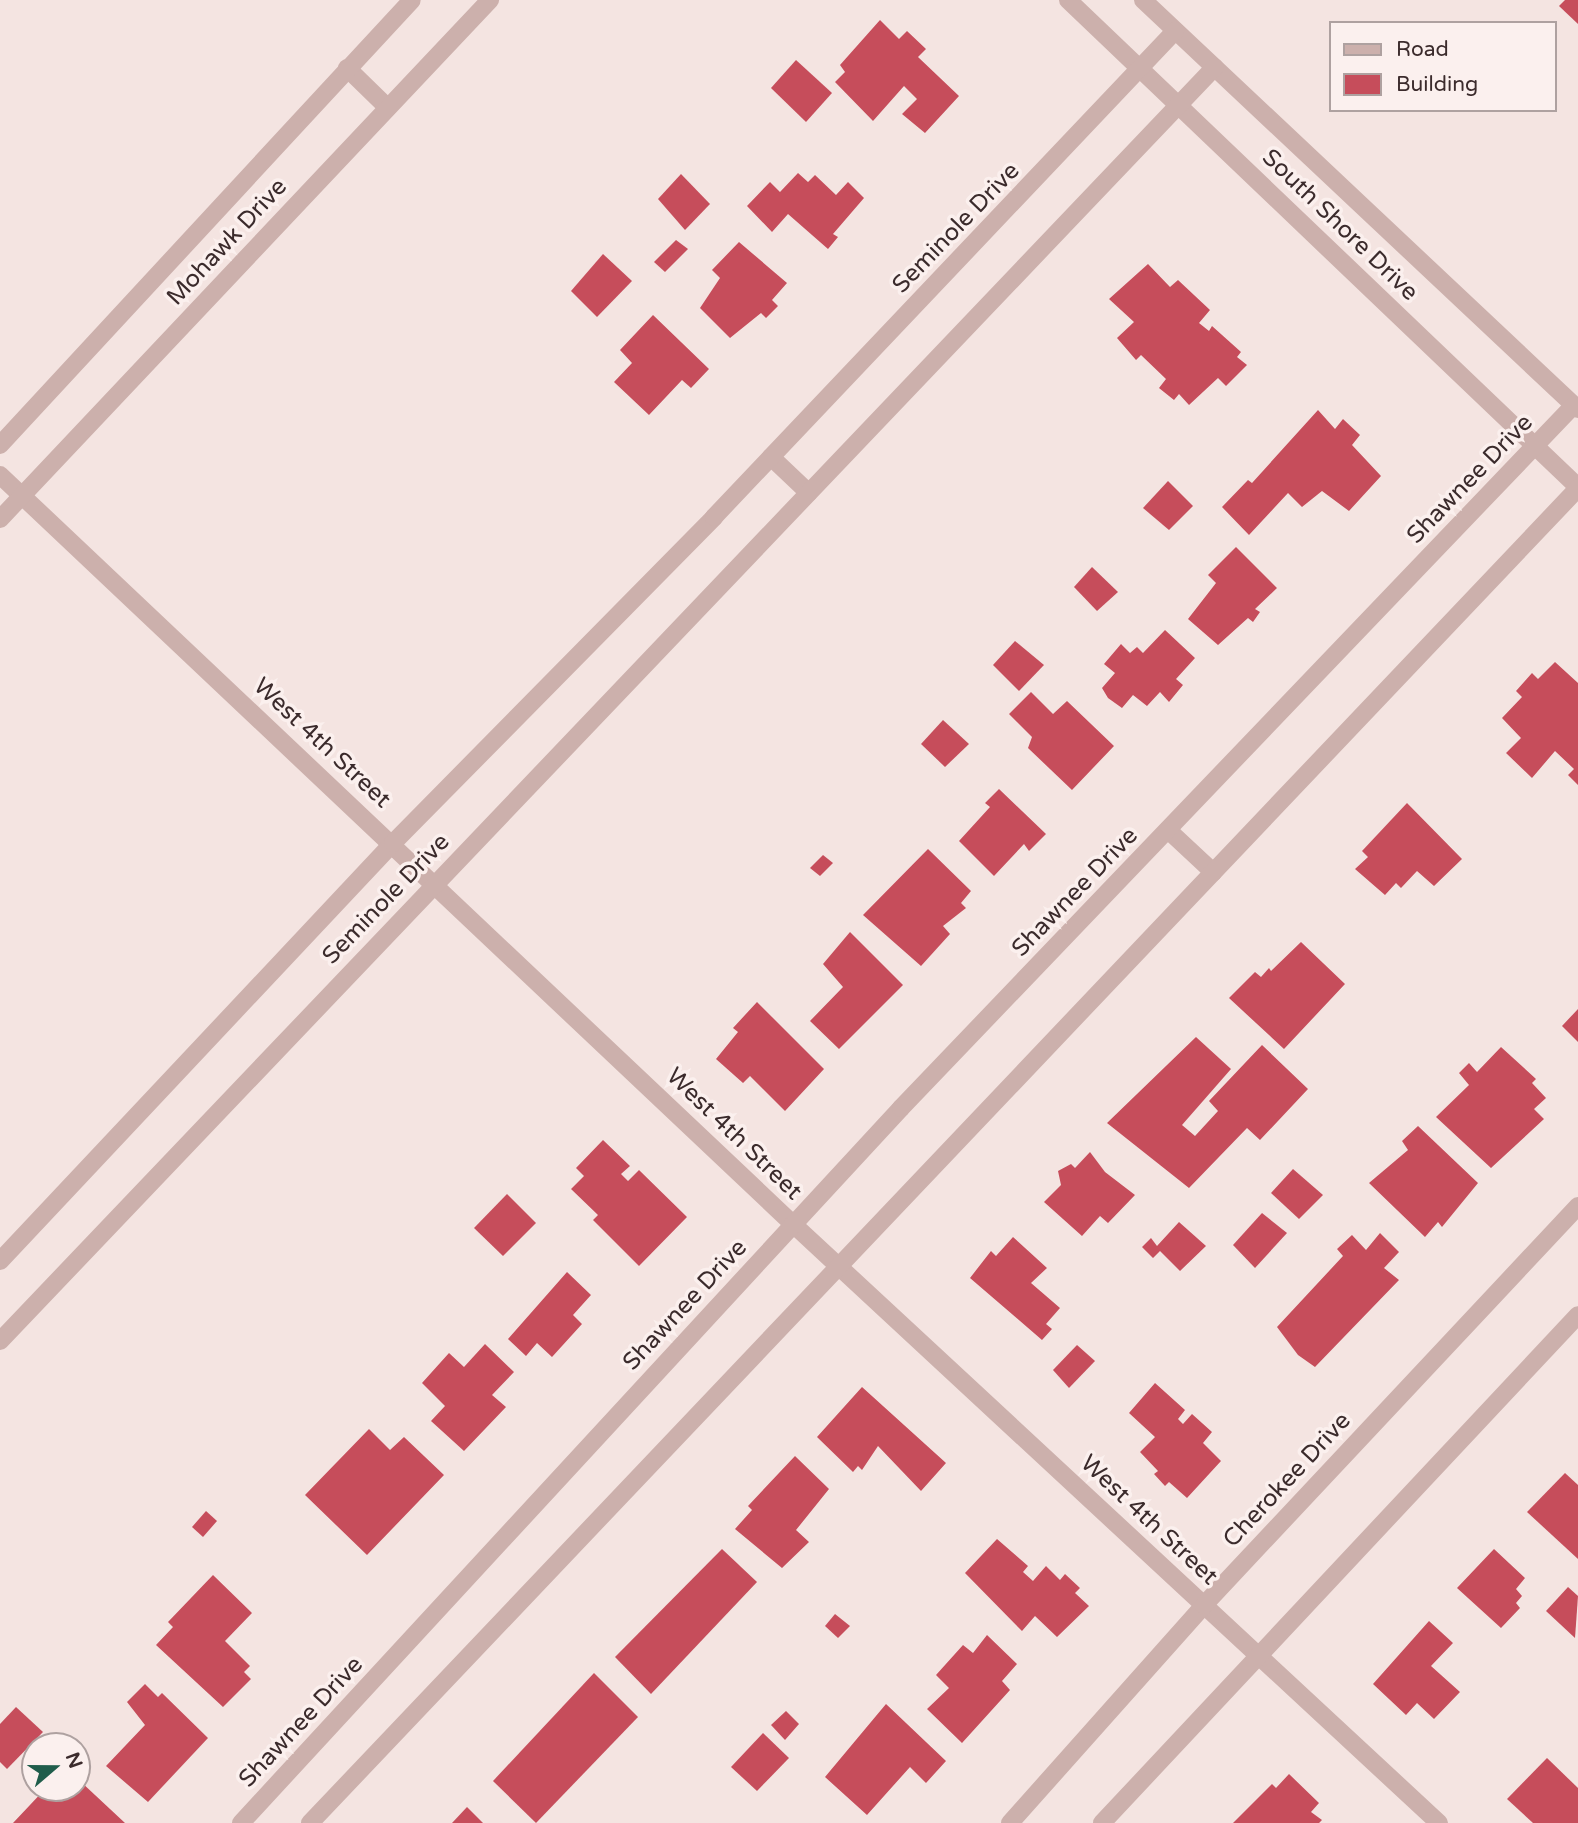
<!DOCTYPE html>
<style>
body{margin:0}
#map{position:relative;width:1578px;height:1823px;overflow:hidden;background:#f4e4e1;font-family:"Varela Round",sans-serif}
div>[style]{position:absolute}
[style*='--x']{left:calc(var(--x)*1px);top:calc(var(--y)*1px);width:calc(var(--w)*1px);rotate:calc(var(--a)*1deg)}
.building>*{inset:0;background:#c64d5b}
.minor>*{height:18px;margin:-9px;padding:0 9px;transform-origin:9px;border-radius:9px;background:#ccb0ac}
span{translate:-50% -50%;white-space:nowrap;text-align:center;line-height:1.15;-webkit-text-stroke:7px #fbf0ee;paint-order:stroke}
.street-label{font-size:24px;color:#3b2b2c}
.legend{position:absolute;left:1329px;top:21px;width:228px;height:91px;box-sizing:border-box;background:#fbf0ee;border:2px solid #aea1a0;margin:0;padding:9px 12px;list-style:none;font-size:21px;color:#3b2b2c}
.legend li{display:flex;align-items:center;gap:14px;height:35px}
.legend b{width:35px;border:2px solid #aea1a0}
.north{position:absolute;left:21px;top:1732px;width:70px;height:70px;box-sizing:border-box;background:#fbf0ee;border:2px solid #aea1a0;border-radius:50%;rotate:70deg;font-size:19px;font-weight:700;line-height:28px;text-align:center;color:#3b2b2c}
.north::after{content:'';display:block;margin:auto;width:24px;height:32px;background:#205d4b;clip-path:polygon(50% 0,100% 100%,50% 72%,0 100%)}
</style>
<div id="map">
<div class="building">
<i style="clip-path:polygon(1565px 0,1578px 0,1578px 24px,1559px 6px)"></i>
<i style="clip-path:polygon(880px 20px,899px 39px,907px 31px,926px 49px,918px 57px,959px 96px,925px 133px,902px 114px,917px 99px,904px 86px,873px 121px,835px 82px,845px 72px,840px 65px)"></i>
<i style="clip-path:polygon(796px 60px,832px 93px,806px 122px,771px 88px)"></i>
<i style="clip-path:polygon(798px 173px,808px 182px,815px 175px,836px 195px,848px 182px,864px 198px,833px 234px,838px 237px,828px 249px,788px 214px,772px 232px,747px 206px,770px 182px,780px 192px)"></i>
<i style="clip-path:polygon(681px 174px,710px 204px,685px 230px,658px 199px)"></i>
<i style="clip-path:polygon(676px 240px,688px 249px,665px 272px,654px 262px)"></i>
<i style="clip-path:polygon(739px 242px,787px 283px,772px 300px,778px 306px,766px 318px,761px 313px,730px 338px,700px 308px,720px 278px,712px 270px)"></i>
<i style="clip-path:polygon(603px 254px,632px 281px,597px 317px,571px 291px)"></i>
<i style="clip-path:polygon(1148px 264px,1170px 287px,1178px 280px,1210px 310px,1199px 323px,1209px 331px,1212px 326px,1241px 352px,1237px 357px,1247px 365px,1226px 386px,1218px 378px,1189px 405px,1179px 394px,1174px 400px,1159px 388px,1166px 379px,1141px 355px,1136px 360px,1117px 338px,1134px 322px,1109px 299px)"></i>
<i style="clip-path:polygon(653px 315px,709px 369px,691px 388px,682px 380px,649px 415px,614px 382px,632px 363px,620px 350px)"></i>
<i style="clip-path:polygon(1318px 410px,1335px 429px,1343px 419px,1360px 435px,1352px 445px,1381px 476px,1349px 511px,1322px 491px,1302px 507px,1288px 493px,1249px 535px,1222px 507px,1248px 480px,1252px 483px)"></i>
<i style="clip-path:polygon(1168px 481px,1193px 506px,1169px 530px,1143px 508px)"></i>
<i style="clip-path:polygon(1236px 547px,1277px 588px,1255px 609px,1260px 612px,1253px 622px,1248px 618px,1218px 645px,1188px 619px,1216px 583px,1208px 575px)"></i>
<i style="clip-path:polygon(1092px 567px,1118px 592px,1097px 611px,1074px 587px)"></i>
<i style="clip-path:polygon(1165px 630px,1195px 658px,1176px 679px,1183px 685px,1169px 702px,1160px 692px,1147px 706px,1133px 695px,1122px 708px,1108px 698px,1102px 688px,1115px 673px,1104px 664px,1121px 644px,1130px 653px,1137px 647px,1143px 653px)"></i>
<i style="clip-path:polygon(1015px 641px,1044px 665px,1019px 691px,993px 665px)"></i>
<i style="clip-path:polygon(1555px 662px,1578px 683px,1578px 785px,1568px 775px,1574px 769px,1555px 751px,1532px 778px,1506px 753px,1521px 738px,1502px 718px,1522px 697px,1516px 691px,1532px 673px,1538px 679px)"></i>
<i style="clip-path:polygon(1031px 692px,1053px 714px,1067px 701px,1114px 746px,1072px 790px,1028px 748px,1032px 737px,1009px 714px)"></i>
<i style="clip-path:polygon(943px 720px,969px 744px,945px 767px,921px 744px)"></i>
<i style="clip-path:polygon(999px 789px,1046px 834px,1029px 851px,1024px 844px,994px 876px,959px 841px,990px 807px,985px 803px)"></i>
<i style="clip-path:polygon(1407px 803px,1462px 859px,1434px 886px,1417px 871px,1401px 888px,1396px 883px,1385px 895px,1355px 869px,1368px 857px,1362px 851px)"></i>
<i style="clip-path:polygon(928px 849px,971px 891px,961px 903px,966px 908px,943px 926px,950px 934px,921px 966px,863px 915px)"></i>
<i style="clip-path:polygon(823px 855px,833px 863px,820px 876px,810px 868px)"></i>
<i style="clip-path:polygon(850px 932px,903px 985px,839px 1049px,810px 1021px,843px 987px,823px 964px)"></i>
<i style="clip-path:polygon(1301px 942px,1345px 984px,1284px 1049px,1229px 998px,1255px 972px,1261px 977px,1269px 968px,1271px 971px)"></i>
<i style="clip-path:polygon(757px 1002px,824px 1069px,785px 1111px,750px 1076px,743px 1083px,716px 1059px,738px 1032px,733px 1028px)"></i>
<i style="clip-path:polygon(1578px 1009px,1578px 1042px,1562px 1026px)"></i>
<i style="clip-path:polygon(1196px 1037px,1231px 1069px,1182px 1125px,1195px 1136px,1218px 1111px,1209px 1101px,1262px 1045px,1308px 1089px,1260px 1140px,1247px 1128px,1189px 1188px,1107px 1123px)"></i>
<i style="clip-path:polygon(1501px 1047px,1536px 1079px,1532px 1083px,1546px 1098px,1534px 1109px,1544px 1119px,1491px 1168px,1436px 1117px,1469px 1085px,1459px 1073px,1469px 1063px,1477px 1072px)"></i>
<i style="clip-path:polygon(1418px 1126px,1478px 1183px,1442px 1227px,1438px 1222px,1425px 1237px,1369px 1183px,1408px 1150px,1402px 1141px)"></i>
<i style="clip-path:polygon(603px 1140px,630px 1166px,621px 1174px,628px 1181px,639px 1170px,687px 1217px,639px 1266px,593px 1220px,598px 1215px,571px 1189px,584px 1176px,576px 1168px)"></i>
<i style="clip-path:polygon(1090px 1152px,1105px 1172px,1135px 1195px,1108px 1223px,1100px 1216px,1082px 1236px,1044px 1202px,1061px 1185px,1058px 1171px,1071px 1164px,1075px 1168px)"></i>
<i style="clip-path:polygon(1293px 1169px,1323px 1195px,1299px 1219px,1271px 1193px)"></i>
<i style="clip-path:polygon(507px 1194px,536px 1223px,503px 1256px,474px 1228px)"></i>
<i style="clip-path:polygon(1262px 1213px,1287px 1233px,1255px 1268px,1233px 1245px)"></i>
<i style="clip-path:polygon(1179px 1222px,1206px 1246px,1180px 1271px,1160px 1251px,1153px 1258px,1142px 1247px,1151px 1238px,1157px 1246px)"></i>
<i style="clip-path:polygon(1380px 1233px,1399px 1252px,1384px 1268px,1399px 1280px,1315px 1367px,1298px 1355px,1277px 1327px,1343px 1256px,1337px 1249px,1352px 1235px,1366px 1250px)"></i>
<i style="clip-path:polygon(1013px 1237px,1047px 1268px,1031px 1283px,1060px 1308px,1046px 1324px,1052px 1329px,1042px 1340px,970px 1278px,991px 1251px,996px 1256px)"></i>
<i style="clip-path:polygon(567px 1272px,591px 1295px,573px 1315px,582px 1324px,552px 1357px,537px 1343px,526px 1356px,508px 1339px)"></i>
<i style="clip-path:polygon(485px 1344px,514px 1372px,492px 1395px,506px 1407px,464px 1451px,431px 1421px,445px 1406px,422px 1383px,449px 1353px,464px 1367px)"></i>
<i style="clip-path:polygon(1077px 1345px,1095px 1361px,1069px 1388px,1053px 1370px)"></i>
<i style="clip-path:polygon(1155px 1383px,1185px 1410px,1178px 1419px,1183px 1424px,1192px 1414px,1212px 1432px,1203px 1443px,1221px 1461px,1187px 1498px,1169px 1482px,1165px 1486px,1154px 1474px,1158px 1471px,1140px 1452px,1155px 1437px,1129px 1413px)"></i>
<i style="clip-path:polygon(862px 1387px,946px 1463px,921px 1491px,878px 1446px,862px 1470px,858px 1466px,853px 1472px,817px 1437px)"></i>
<i style="clip-path:polygon(369px 1429px,390px 1450px,404px 1437px,444px 1475px,367px 1555px,305px 1495px)"></i>
<i style="clip-path:polygon(795px 1456px,829px 1489px,796px 1530px,809px 1542px,782px 1568px,735px 1529px,752px 1510px,748px 1506px)"></i>
<i style="clip-path:polygon(1565px 1473px,1578px 1485px,1578px 1559px,1527px 1512px)"></i>
<i style="clip-path:polygon(206px 1511px,217px 1521px,203px 1537px,192px 1527px)"></i>
<i style="clip-path:polygon(997px 1539px,1028px 1566px,1023px 1572px,1033px 1581px,1046px 1566px,1060px 1580px,1065px 1574px,1080px 1588px,1075px 1593px,1089px 1606px,1057px 1637px,1035px 1616px,1022px 1631px,965px 1573px)"></i>
<i style="clip-path:polygon(722px 1549px,757px 1582px,651px 1694px,615px 1657px)"></i>
<i style="clip-path:polygon(1494px 1549px,1525px 1578px,1516px 1589px,1522px 1596px,1516px 1603px,1520px 1608px,1501px 1628px,1457px 1588px)"></i>
<i style="clip-path:polygon(213px 1575px,252px 1613px,225px 1641px,250px 1666px,244px 1672px,251px 1679px,223px 1707px,156px 1645px,173px 1627px,168px 1622px)"></i>
<i style="clip-path:polygon(1568px 1587px,1578px 1596px,1575px 1638px,1546px 1611px)"></i>
<i style="clip-path:polygon(835px 1614px,850px 1626px,838px 1638px,825px 1626px)"></i>
<i style="clip-path:polygon(1429px 1621px,1453px 1643px,1431px 1666px,1460px 1692px,1434px 1719px,1417px 1703px,1406px 1715px,1373px 1684px)"></i>
<i style="clip-path:polygon(987px 1635px,1017px 1664px,1002px 1681px,1010px 1690px,962px 1743px,927px 1709px,949px 1688px,936px 1675px,963px 1645px,973px 1653px)"></i>
<i style="clip-path:polygon(594px 1673px,638px 1717px,536px 1823px,493px 1781px)"></i>
<i style="clip-path:polygon(145px 1684px,158px 1697px,162px 1693px,208px 1738px,148px 1802px,106px 1766px,145px 1725px,127px 1702px)"></i>
<i style="clip-path:polygon(886px 1704px,946px 1761px,926px 1783px,910px 1767px,867px 1815px,825px 1777px)"></i>
<i style="clip-path:polygon(16px 1707px,43px 1732px,7px 1769px,0 1762px,0 1724px)"></i>
<i style="clip-path:polygon(786px 1711px,799px 1724px,785px 1740px,771px 1725px)"></i>
<i style="clip-path:polygon(763px 1733px,789px 1758px,757px 1791px,731px 1767px)"></i>
<i style="clip-path:polygon(1547px 1758px,1578px 1788px,1578px 1823px,1533px 1823px,1507px 1799px)"></i>
<i style="clip-path:polygon(1289px 1774px,1319px 1803px,1311px 1812px,1322px 1820px,1319px 1823px,1233px 1823px,1272px 1784px,1276px 1788px)"></i>
<i style="clip-path:polygon(80px 1781px,125px 1823px,13px 1823px,46px 1788px,77px 1788px)"></i>
<i style="clip-path:polygon(467px 1807px,483px 1823px,452px 1823px)"></i>
</div>
<div class="minor">
<i style="--x:1068;--y:0;--w:705;--a:43.68"></i>
<i style="--x:1143;--y:0;--w:597;--a:43.24"></i>
<i style="--x:347;--y:68;--w:57;--a:44.3"></i>
<i style="--x:0;--y:445;--w:606;--a:-47.21"></i>
<i style="--x:771;--y:457;--w:52;--a:43.5"></i>
<i style="--x:0;--y:475;--w:1091;--a:43.37"></i>
<i style="--x:793;--y:1224;--w:881;--a:42.84"></i>
<i style="--x:0;--y:519;--w:714;--a:-46.65"></i>
<i style="--x:1168;--y:830;--w:62;--a:43"></i>
<i style="--x:0;--y:1261;--w:574;--a:-46.77"></i>
<i style="--x:393;--y:843;--w:458;--a:-45.4"></i>
<i style="--x:714;--y:517;--w:670;--a:-46.51"></i>
<i style="--x:0;--y:1341;--w:1760;--a:-46.36"></i>
<i style="--x:241;--y:1823;--w:973;--a:-47.29"></i>
<i style="--x:901;--y:1108;--w:973;--a:-46.25"></i>
<i style="--x:310;--y:1823;--w:1841;--a:-46.47"></i>
<i style="--x:1010;--y:1823;--w:292;--a:-48.3"></i>
<i style="--x:1204;--y:1605;--w:547;--a:-46.85"></i>
<i style="--x:1102;--y:1823;--w:696;--a:-46.86"></i>
</div>
<div class="street-label">
<span style="left:1340px;top:225px;rotate:44deg">South Shore Drive</span>
<span style="left:956px;top:228px;rotate:-46deg">Seminole Drive</span>
<span style="left:227px;top:242px;rotate:-47deg">Mohawk Drive</span>
<span style="left:1470px;top:479px;rotate:-46deg">Shawnee Drive</span>
<span style="left:322px;top:743px;rotate:43deg">West 4th Street</span>
<span style="left:1075px;top:892px;rotate:-46deg">Shawnee Drive</span>
<span style="left:386px;top:899px;rotate:-46deg">Seminole Drive</span>
<span style="left:734px;top:1134px;rotate:44deg">West 4th Street</span>
<span style="left:685px;top:1305px;rotate:-47deg">Shawnee Drive</span>
<span style="left:1287px;top:1480px;rotate:-47deg">Cherokee Drive</span>
<span style="left:1149px;top:1520px;rotate:43deg">West 4th Street</span>
<span style="left:301px;top:1722px;rotate:-47deg">Shawnee Drive</span>
</div>
<ul class="legend">
<li><b style="height:9px;background:#ccb0ac"></b>Road</li>
<li><b style="height:19px;background:#c64d5b"></b>Building</li>
</ul>
<div class="north">N</div>
</div>
